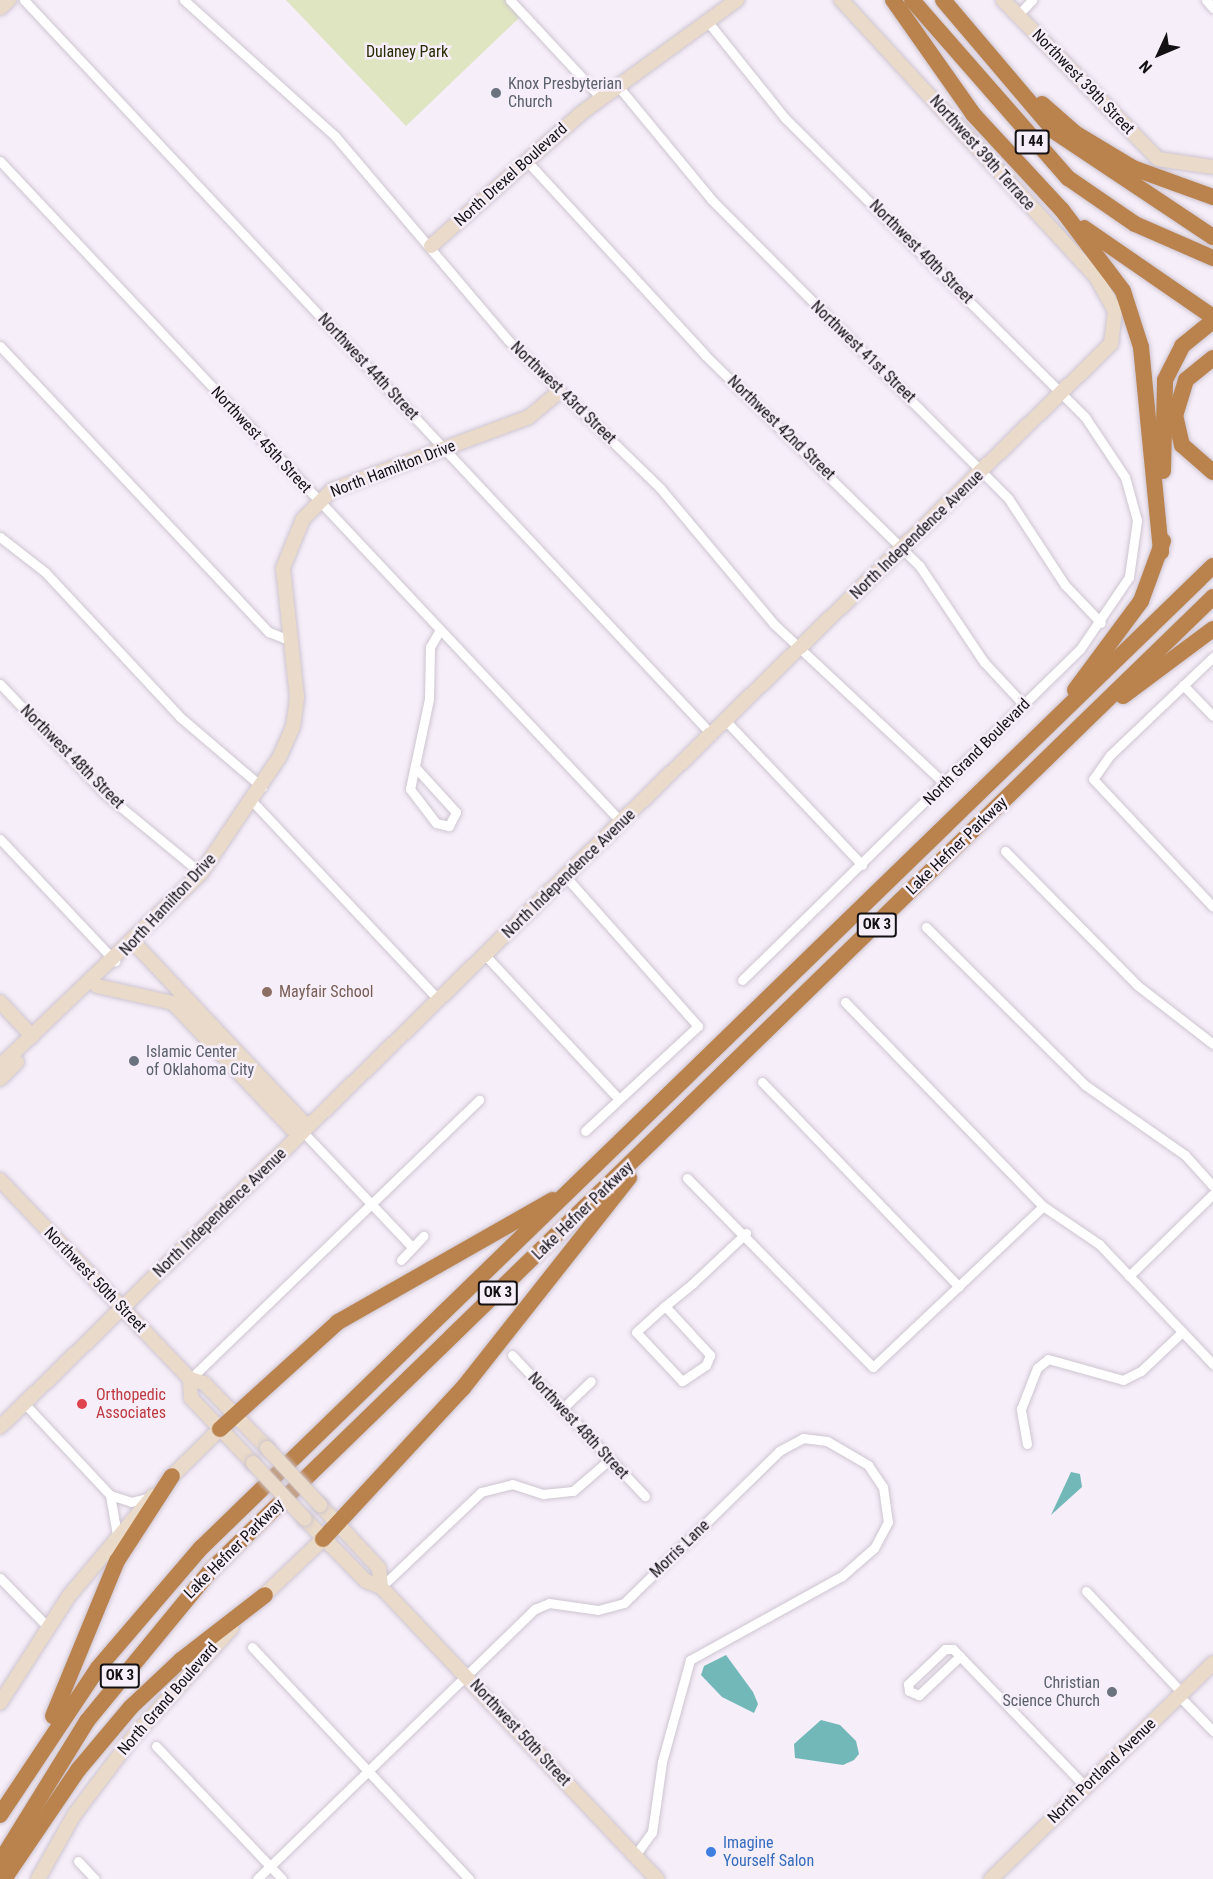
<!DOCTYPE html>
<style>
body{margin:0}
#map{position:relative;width:1213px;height:1879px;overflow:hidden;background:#f6eef9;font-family:"Roboto Condensed",sans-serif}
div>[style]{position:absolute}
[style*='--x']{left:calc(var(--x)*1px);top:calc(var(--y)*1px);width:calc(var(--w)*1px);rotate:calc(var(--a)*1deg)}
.green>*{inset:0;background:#dfe4c1}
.water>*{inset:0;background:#72b8b9}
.roads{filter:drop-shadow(0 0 2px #cdc5d0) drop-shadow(0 0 2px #cdc5d0)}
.street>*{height:9px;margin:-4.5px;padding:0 4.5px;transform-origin:4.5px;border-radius:4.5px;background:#fff}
.secondary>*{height:14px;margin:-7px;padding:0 7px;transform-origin:7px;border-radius:7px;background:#eadac9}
.highway>*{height:16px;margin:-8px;padding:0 8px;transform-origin:8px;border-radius:8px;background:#ba824c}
.bridges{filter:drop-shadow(0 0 2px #cdc5d0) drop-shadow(0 0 2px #cdc5d0)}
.secondary-bridge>*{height:14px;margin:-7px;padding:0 7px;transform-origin:7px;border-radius:7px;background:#eadac9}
.dots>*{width:16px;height:16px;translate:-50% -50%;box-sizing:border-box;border:3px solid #f6eef9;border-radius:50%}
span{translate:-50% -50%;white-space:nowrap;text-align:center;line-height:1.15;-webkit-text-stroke:5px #f6eef9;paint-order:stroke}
.shield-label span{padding:2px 4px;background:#f6eef9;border:2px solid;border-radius:4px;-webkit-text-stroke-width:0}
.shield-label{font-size:15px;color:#141115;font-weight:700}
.park-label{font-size:16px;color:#292c02}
.street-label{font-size:16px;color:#141115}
.worship-label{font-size:16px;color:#5b616d}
.left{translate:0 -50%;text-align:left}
.right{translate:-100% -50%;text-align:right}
.education-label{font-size:16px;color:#785e54}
.health-label{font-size:16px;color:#be3a42}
.shop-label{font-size:16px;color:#366cbe}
.north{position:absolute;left:1129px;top:24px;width:60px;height:60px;-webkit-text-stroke:4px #f6eef9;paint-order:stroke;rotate:226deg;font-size:16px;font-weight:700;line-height:24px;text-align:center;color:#141115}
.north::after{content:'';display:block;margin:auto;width:21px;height:27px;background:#141115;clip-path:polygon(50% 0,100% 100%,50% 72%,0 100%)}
</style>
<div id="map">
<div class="green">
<i style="clip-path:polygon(286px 0,505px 0,521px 16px,406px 126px)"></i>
</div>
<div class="water">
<i style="clip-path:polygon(1071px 1472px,1080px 1474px,1082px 1487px,1051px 1515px)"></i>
<i style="clip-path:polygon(726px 1655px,753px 1692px,758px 1704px,754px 1713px,722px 1697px,701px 1675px,704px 1666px)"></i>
<i style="clip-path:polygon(821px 1720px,840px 1725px,856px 1741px,859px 1754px,854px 1760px,843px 1765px,795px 1758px,794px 1744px)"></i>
</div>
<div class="roads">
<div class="street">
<i style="--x:24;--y:0;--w:1007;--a:46.89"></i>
<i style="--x:184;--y:0;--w:203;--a:42"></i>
<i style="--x:335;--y:136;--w:267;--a:49.7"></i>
<i style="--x:508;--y:340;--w:214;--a:44.2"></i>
<i style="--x:661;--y:489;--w:176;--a:50.1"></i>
<i style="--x:774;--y:624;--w:234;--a:43.1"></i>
<i style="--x:510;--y:0;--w:134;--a:47.1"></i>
<i style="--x:1206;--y:0;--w:11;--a:49"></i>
<i style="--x:1018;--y:15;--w:21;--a:-47"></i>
<i style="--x:708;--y:22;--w:123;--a:51.3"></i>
<i style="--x:785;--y:118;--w:424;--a:44.9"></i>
<i style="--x:1085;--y:417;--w:72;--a:56.3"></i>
<i style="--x:1125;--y:477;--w:45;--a:74.4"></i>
<i style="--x:1137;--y:520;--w:58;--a:98"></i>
<i style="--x:1129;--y:577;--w:87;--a:124.2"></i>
<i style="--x:1080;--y:649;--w:473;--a:135.6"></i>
<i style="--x:618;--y:86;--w:146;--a:50.5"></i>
<i style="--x:711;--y:199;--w:421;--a:45.2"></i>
<i style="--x:1008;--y:498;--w:104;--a:56.8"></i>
<i style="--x:1065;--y:585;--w:52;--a:46.5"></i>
<i style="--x:526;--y:160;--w:265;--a:47.4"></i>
<i style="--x:705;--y:355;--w:300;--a:44.5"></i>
<i style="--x:919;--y:565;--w:117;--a:56.2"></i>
<i style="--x:984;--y:662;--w:59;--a:47.1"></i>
<i style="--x:0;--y:161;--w:908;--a:46.78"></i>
<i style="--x:0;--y:346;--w:393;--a:46.8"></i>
<i style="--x:269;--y:632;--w:24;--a:22"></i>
<i style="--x:0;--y:537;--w:57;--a:37.9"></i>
<i style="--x:45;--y:572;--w:198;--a:47"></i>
<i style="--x:180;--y:717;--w:108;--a:40.5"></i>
<i style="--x:1213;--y:657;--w:142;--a:136.4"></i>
<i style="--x:1110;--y:755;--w:29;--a:125"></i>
<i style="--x:1093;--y:779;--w:175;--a:46.8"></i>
<i style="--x:0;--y:684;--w:152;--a:46.3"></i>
<i style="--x:105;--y:794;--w:124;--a:39.5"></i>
<i style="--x:1183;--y:685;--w:43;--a:45.9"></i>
<i style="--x:726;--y:721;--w:198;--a:46.6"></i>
<i style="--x:415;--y:767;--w:61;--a:47.7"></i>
<i style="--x:456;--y:812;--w:16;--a:117"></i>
<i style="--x:449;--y:826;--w:13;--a:-167"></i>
<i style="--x:436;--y:823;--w:43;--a:-127.4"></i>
<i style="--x:410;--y:789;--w:92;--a:-78.1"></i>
<i style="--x:429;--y:699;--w:52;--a:-88.9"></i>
<i style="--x:430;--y:647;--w:20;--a:-60"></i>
<i style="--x:253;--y:802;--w:272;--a:46.8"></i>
<i style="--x:0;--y:839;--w:168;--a:46.7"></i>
<i style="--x:1005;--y:851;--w:188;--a:45.4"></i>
<i style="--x:1137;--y:985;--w:96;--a:37.8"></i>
<i style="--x:566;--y:877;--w:199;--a:48.5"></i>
<i style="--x:698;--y:1026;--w:154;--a:137.1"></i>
<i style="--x:926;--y:927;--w:224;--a:44.8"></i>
<i style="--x:1085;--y:1085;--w:122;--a:35"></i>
<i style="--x:1185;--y:1155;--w:42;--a:47.9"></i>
<i style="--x:485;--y:955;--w:195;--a:47.1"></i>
<i style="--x:845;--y:1002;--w:284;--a:45.9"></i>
<i style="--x:1043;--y:1206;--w:68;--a:34.2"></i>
<i style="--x:1099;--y:1244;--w:166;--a:46.5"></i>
<i style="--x:762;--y:1082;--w:284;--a:46.1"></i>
<i style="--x:303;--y:1132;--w:158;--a:46.5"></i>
<i style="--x:687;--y:1178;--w:265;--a:45.5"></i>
<i style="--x:873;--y:1367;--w:234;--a:-43.4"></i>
<i style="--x:401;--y:1260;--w:33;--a:-47"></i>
<i style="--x:1129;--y:1276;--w:117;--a:-44.3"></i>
<i style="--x:665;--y:1306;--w:67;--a:47.4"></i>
<i style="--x:710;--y:1355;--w:11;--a:112"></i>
<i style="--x:706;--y:1365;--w:29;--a:146"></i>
<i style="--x:682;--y:1381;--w:67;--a:-133.2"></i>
<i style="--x:636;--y:1332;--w:39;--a:-42"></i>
<i style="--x:665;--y:1306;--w:36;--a:-39"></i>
<i style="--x:693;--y:1283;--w:73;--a:-43.3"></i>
<i style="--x:512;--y:1355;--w:194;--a:46.7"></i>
<i style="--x:190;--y:1379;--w:402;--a:-44"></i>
<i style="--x:24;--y:1403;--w:126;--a:46.9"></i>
<i style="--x:110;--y:1495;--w:22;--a:18"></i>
<i style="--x:131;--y:1502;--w:21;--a:-14"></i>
<i style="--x:562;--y:1409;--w:40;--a:-44"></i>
<i style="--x:1027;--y:1444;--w:36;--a:-100"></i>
<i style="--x:1021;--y:1409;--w:44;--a:-68.7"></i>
<i style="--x:1037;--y:1368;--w:14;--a:-39"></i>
<i style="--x:1048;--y:1359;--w:78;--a:15.6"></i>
<i style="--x:1123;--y:1380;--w:20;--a:-27"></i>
<i style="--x:1141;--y:1371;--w:57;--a:-43.6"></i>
<i style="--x:110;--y:1495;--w:40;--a:80"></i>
<i style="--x:0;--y:1578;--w:69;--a:45.6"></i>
<i style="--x:381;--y:1587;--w:138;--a:-43.5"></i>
<i style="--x:481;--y:1492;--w:32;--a:-14"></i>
<i style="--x:512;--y:1484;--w:33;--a:18"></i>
<i style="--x:543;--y:1494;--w:30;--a:-6"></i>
<i style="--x:573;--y:1491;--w:48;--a:-40.7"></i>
<i style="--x:1086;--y:1591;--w:140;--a:46.7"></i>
<i style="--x:252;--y:1647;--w:318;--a:46.9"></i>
<i style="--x:960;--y:1656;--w:57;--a:136.4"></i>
<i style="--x:919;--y:1695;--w:11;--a:-158"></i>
<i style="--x:909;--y:1691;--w:7;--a:-98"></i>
<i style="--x:908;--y:1684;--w:51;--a:-43.4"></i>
<i style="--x:945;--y:1649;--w:8;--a:0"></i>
<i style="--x:953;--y:1649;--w:192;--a:46.1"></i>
<i style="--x:1179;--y:1696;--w:49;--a:45.8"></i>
<i style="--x:156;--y:1746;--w:183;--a:46.5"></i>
<i style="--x:78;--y:1861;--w:25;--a:47"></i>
<i style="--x:257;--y:1879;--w:388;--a:-44.2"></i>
<i style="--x:535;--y:1609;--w:15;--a:-23"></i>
<i style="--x:549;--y:1603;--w:49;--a:8.1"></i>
<i style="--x:598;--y:1610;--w:27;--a:-15"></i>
<i style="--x:624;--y:1603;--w:217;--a:-44.4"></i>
<i style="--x:779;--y:1451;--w:27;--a:-28"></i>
<i style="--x:803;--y:1438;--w:24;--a:7"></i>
<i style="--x:827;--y:1441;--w:48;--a:30.3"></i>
<i style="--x:868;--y:1465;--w:27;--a:56"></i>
<i style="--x:883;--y:1487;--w:35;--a:82"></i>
<i style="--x:888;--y:1522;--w:30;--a:118"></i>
<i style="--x:874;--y:1548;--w:43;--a:138.8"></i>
<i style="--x:842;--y:1576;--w:174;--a:151.1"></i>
<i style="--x:690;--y:1660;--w:106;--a:105.4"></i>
<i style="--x:662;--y:1762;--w:71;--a:98.1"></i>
<i style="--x:652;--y:1832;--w:29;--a:126"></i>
</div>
<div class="secondary">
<i style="--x:1003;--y:0;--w:222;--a:45.7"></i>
<i style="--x:1158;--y:159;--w:56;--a:8.3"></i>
<i style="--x:0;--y:8;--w:12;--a:-42"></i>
<i style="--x:431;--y:246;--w:199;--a:-41.5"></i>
<i style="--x:580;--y:114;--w:194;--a:-36"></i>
<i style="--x:97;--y:986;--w:78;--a:12.6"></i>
<i style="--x:173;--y:1003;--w:173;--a:46.6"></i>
<i style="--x:292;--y:1129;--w:11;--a:15"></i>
<i style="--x:303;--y:1132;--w:12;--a:-99"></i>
<i style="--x:301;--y:1120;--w:245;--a:-133.3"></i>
<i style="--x:0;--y:1002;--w:47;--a:46.7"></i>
<i style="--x:0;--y:1066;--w:279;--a:-43.8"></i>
<i style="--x:201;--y:873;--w:139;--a:-55.9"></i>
<i style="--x:279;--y:758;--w:34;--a:-66"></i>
<i style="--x:293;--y:727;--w:30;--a:-82"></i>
<i style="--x:297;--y:697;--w:130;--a:-96.2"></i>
<i style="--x:283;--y:568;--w:53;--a:-67.8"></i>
<i style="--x:303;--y:519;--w:41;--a:-45"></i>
<i style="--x:332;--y:490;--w:210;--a:-20.3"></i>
<i style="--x:529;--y:417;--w:39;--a:-40"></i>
<i style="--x:0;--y:1079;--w:24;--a:-45"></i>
<i style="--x:0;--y:1180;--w:275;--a:46.3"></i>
<i style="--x:190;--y:1379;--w:15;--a:16"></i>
<i style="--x:204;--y:1383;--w:91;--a:45.9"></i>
<i style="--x:190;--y:1379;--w:19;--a:87"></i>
<i style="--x:191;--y:1398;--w:90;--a:46.4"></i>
<i style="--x:0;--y:1427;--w:1552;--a:-44.27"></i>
<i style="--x:1111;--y:344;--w:33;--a:-83"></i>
<i style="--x:1115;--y:311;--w:39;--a:-119"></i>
<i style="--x:1096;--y:277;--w:377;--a:-132.6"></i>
<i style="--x:166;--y:1482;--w:76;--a:-44.5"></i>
<i style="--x:320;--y:1505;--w:86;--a:46.9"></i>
<i style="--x:379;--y:1568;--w:19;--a:84"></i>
<i style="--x:305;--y:1519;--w:87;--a:45.5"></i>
<i style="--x:366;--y:1581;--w:16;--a:22"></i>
<i style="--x:381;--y:1587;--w:402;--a:46.6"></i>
<i style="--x:258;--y:1601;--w:90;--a:-43.6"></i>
<i style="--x:0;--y:1703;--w:127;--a:-57.2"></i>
<i style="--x:69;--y:1596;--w:131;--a:-50"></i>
<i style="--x:38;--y:1879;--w:73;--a:-60.6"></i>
<i style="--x:74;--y:1815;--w:98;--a:-52.9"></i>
<i style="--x:133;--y:1737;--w:147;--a:-47.8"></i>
<i style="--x:991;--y:1879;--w:310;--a:-44.2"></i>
</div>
<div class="highway">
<i style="--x:893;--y:0;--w:139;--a:54.9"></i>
<i style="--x:973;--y:114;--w:131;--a:47.2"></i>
<i style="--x:1062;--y:210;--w:101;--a:53"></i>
<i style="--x:1123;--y:291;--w:59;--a:72.2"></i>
<i style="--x:1141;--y:347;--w:206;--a:84.4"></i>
<i style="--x:912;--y:0;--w:237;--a:48.8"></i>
<i style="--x:1068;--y:178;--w:81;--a:34.5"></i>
<i style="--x:1135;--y:224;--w:85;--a:23.6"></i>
<i style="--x:943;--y:0;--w:172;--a:49.7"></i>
<i style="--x:1054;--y:131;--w:191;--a:33.7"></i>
<i style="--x:1042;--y:104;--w:44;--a:41.3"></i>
<i style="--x:1075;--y:133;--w:68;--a:31.1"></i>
<i style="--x:1133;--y:168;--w:85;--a:19.9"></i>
<i style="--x:1084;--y:228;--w:157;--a:34.6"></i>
<i style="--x:1213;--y:358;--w:35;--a:141"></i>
<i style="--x:1186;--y:380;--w:37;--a:107"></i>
<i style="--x:1175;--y:415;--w:31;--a:77"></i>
<i style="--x:1182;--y:445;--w:41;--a:41.1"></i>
<i style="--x:1163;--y:471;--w:91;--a:-88.7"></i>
<i style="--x:1165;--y:380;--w:38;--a:-63"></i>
<i style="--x:1182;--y:346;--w:40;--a:-39"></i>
<i style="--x:1075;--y:690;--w:111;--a:-53.4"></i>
<i style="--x:1141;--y:601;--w:64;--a:-69.9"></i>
<i style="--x:1123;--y:696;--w:112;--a:-36.7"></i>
<i style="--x:220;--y:1429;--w:159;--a:-42.2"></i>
<i style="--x:338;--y:1322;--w:247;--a:-29.6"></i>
<i style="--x:323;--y:1539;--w:206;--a:-47.2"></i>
<i style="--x:463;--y:1388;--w:268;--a:-51.7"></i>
<i style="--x:53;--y:1716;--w:168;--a:-67.6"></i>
<i style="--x:117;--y:1561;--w:101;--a:-57.1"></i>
<i style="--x:0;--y:1815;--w:177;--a:-56.3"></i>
<i style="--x:98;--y:1668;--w:158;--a:-49.4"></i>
<i style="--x:201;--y:1548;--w:1410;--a:-44.14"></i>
<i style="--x:0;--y:1862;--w:166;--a:-58.3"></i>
<i style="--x:87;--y:1721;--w:194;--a:-50.6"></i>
<i style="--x:210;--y:1571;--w:1398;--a:-44.16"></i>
<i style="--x:4;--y:1879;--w:132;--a:-55.8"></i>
<i style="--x:78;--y:1770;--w:82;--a:-49.9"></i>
<i style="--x:131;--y:1707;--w:69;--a:-43.2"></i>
<i style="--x:181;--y:1660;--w:106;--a:-37.7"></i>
</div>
</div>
<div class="bridges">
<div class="secondary-bridge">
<i style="--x:267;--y:1448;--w:78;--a:47.1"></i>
<i style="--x:253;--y:1463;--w:76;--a:47.1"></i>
</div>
</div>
<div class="dots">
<i style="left:496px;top:93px;background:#6b7280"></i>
<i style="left:267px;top:992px;background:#8d6e63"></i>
<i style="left:134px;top:1061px;background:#6b7280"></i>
<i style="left:82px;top:1404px;background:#e0444e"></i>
<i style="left:1112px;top:1692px;background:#6b7280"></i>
<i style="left:711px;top:1852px;background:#3f7fe0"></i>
</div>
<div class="shield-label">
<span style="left:1032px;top:142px">I 44</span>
<span style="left:877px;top:925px">OK 3</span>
<span style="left:498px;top:1293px">OK 3</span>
<span style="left:120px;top:1676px">OK 3</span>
</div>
<div class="park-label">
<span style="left:407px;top:52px">Dulaney Park</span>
</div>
<div class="street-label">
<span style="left:1083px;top:82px;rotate:46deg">Northwest 39th Street</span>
<span style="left:982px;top:153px;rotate:48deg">Northwest 39th Terrace</span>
<span style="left:511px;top:175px;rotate:-42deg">North Drexel Boulevard</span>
<span style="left:921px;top:252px;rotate:45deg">Northwest 40th Street</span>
<span style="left:863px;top:352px;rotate:44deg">Northwest 41st Street</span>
<span style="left:368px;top:367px;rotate:47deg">Northwest 44th Street</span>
<span style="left:563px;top:393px;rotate:44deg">Northwest 43rd Street</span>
<span style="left:781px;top:428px;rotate:44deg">Northwest 42nd Street</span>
<span style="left:261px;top:440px;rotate:47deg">Northwest 45th Street</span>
<span style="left:393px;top:469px;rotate:-21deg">North Hamilton Drive</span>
<span style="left:917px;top:535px;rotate:-44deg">North Independence Avenue</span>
<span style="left:977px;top:752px;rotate:-45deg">North Grand Boulevard</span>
<span style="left:72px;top:757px;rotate:45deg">Northwest 48th Street</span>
<span style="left:957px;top:846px;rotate:-44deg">Lake Hefner Parkway</span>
<span style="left:569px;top:874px;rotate:-44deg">North Independence Avenue</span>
<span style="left:168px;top:905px;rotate:-47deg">North Hamilton Drive</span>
<span style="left:583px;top:1211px;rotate:-44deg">Lake Hefner Parkway</span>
<span style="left:220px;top:1213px;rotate:-44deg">North Independence Avenue</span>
<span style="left:95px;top:1280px;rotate:46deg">Northwest 50th Street</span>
<span style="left:578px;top:1426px;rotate:47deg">Northwest 48th Street</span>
<span style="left:234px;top:1549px;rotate:-45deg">Lake Hefner Parkway</span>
<span style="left:680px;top:1549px;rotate:-44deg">Morris Lane</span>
<span style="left:168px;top:1699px;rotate:-49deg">North Grand Boulevard</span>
<span style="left:520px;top:1733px;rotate:47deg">Northwest 50th Street</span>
<span style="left:1102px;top:1771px;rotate:-44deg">North Portland Avenue</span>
</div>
<div class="worship-label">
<span class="left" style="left:508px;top:93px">Knox Presbyterian<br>Church</span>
<span class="left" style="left:146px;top:1061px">Islamic Center<br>of Oklahoma City</span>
<span class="right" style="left:1100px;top:1692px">Christian<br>Science Church</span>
</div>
<div class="education-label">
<span class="left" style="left:279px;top:992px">Mayfair School</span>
</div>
<div class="health-label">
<span class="left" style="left:96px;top:1404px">Orthopedic<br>Associates</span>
</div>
<div class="shop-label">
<span class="left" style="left:723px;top:1852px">Imagine<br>Yourself Salon</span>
</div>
<div class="north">N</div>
</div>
